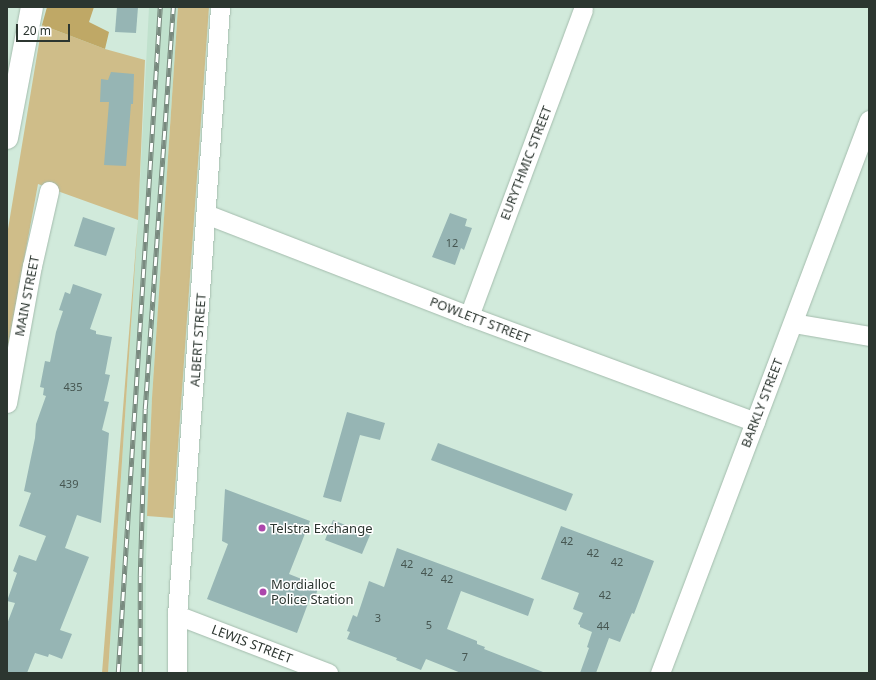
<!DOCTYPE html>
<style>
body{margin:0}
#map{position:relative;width:876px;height:680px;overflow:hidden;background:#d1eadb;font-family:"Noto Sans",sans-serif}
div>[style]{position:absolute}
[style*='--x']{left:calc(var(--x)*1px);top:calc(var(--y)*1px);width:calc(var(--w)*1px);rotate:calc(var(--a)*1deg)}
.built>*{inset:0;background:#c0e1cd}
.green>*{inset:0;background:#cfbd89}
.forest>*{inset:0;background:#bfa866}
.building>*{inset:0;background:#96b5b4}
.roads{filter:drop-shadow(0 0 1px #a4bcad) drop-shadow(0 0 1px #a4bcad)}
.street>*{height:19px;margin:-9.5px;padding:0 9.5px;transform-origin:9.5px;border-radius:9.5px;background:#fff}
.highway>*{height:22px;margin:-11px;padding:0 11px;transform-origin:11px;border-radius:11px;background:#fff}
.rail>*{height:4.5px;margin-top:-2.25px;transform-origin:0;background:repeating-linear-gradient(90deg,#fff 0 9px,#798a7f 0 18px);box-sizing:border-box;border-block:1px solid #798a7f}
.dots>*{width:11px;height:11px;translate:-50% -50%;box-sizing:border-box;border:2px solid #fff;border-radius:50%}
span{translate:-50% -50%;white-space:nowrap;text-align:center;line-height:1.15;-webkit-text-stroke:3px #fff;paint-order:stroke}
.number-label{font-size:11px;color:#465651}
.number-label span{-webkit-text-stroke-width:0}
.street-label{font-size:13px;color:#2c3630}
.poi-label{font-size:13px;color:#2c3630}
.left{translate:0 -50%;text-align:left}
.frame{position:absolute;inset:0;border:8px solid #2c3630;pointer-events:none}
.scale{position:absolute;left:16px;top:24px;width:54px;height:18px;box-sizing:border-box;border:2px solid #2c3630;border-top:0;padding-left:5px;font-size:12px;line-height:14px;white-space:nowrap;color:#2c3630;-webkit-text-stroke:3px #fff;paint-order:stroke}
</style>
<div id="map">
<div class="built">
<i style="clip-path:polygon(149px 7px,178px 7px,152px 398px,146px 560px,145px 673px,108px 673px,138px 220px)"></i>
</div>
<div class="green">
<i style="clip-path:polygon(178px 7px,209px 7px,173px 518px,147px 516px,152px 398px)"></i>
<i style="clip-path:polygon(42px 25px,105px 49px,145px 60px,138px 220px,108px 673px,102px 673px,138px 220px,38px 184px,7px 353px,7px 235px)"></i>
</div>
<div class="forest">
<i style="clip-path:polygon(47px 7px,94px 7px,89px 22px,109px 32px,105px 49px,42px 25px)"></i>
</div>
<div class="building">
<i style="clip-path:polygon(117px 7px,138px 7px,136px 33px,115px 32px)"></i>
<i style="clip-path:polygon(111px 72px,134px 74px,133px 104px,131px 104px,126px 166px,104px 165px,109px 102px,100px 102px,101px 79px,108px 80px)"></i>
<i style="clip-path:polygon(450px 213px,467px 219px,465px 226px,472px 228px,464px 250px,461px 248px,455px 265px,432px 257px)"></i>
<i style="clip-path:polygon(83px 217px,115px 228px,106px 256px,74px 246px)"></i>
<i style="clip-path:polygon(73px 284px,102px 294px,90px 329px,96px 331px,96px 334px,112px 337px,105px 374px,110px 375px,104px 401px,109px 402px,102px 430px,109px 433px,101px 523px,77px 515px,65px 548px,89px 557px,60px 630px,72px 634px,62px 659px,49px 654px,48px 657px,35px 653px,27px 673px,7px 673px,7px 624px,15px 603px,7px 601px,17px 573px,13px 571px,19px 555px,36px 561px,46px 536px,19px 526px,31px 493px,24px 491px,35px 438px,36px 424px,46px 396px,43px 395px,44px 388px,40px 387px,45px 361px,50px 362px,56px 332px,63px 311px,59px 310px,65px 292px,70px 294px)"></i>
<i style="clip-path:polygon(347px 412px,385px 423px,380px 440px,360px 435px,341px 502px,323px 497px)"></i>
<i style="clip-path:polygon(438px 443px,573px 494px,566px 511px,431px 460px)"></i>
<i style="clip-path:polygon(225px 489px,310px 521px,289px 574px,319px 586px,314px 600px,310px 598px,297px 633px,207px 599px,228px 544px,222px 541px)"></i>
<i style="clip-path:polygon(333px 520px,370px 535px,362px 554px,325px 540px)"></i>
<i style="clip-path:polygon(561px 526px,654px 561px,634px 614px,632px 613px,620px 642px,609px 638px,596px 673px,580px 673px,589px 648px,587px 647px,592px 632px,580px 627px,580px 625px,578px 624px,583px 613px,573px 609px,579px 593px,541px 579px)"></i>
<i style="clip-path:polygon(397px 548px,534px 599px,528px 616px,461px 591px,447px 629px,477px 641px,477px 644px,485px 647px,484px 649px,543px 672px,543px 673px,461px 673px,426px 659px,421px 670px,396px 660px,397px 658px,347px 639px,350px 632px,347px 631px,353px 615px,357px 617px,369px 581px,384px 587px)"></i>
</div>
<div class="roads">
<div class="street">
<i style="--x:206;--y:214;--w:282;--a:21.2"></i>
<i style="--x:469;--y:316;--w:305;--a:20.3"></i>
<i style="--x:469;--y:316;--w:327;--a:-69.6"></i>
<i style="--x:793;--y:323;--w:77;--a:9.7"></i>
<i style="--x:7;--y:403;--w:139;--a:-79.7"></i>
<i style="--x:32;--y:266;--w:77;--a:-77.2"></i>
<i style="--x:177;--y:615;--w:162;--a:21"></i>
<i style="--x:177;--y:673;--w:58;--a:-90"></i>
<i style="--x:177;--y:615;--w:610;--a:-85.95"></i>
<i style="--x:660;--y:673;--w:591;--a:-69.3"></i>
</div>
<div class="highway">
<i style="--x:7;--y:138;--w:133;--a:-79.2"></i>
</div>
</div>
<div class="rail">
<i style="--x:118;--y:673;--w:667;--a:-86.39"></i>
<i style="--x:140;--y:673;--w:97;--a:-90"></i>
<i style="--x:140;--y:576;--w:167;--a:-88.3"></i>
<i style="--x:145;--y:409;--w:403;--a:-86"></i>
</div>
<div class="dots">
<i style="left:262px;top:528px;background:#ac47ac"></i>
<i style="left:263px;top:592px;background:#ac47ac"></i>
</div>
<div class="number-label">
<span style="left:452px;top:243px">12</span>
<span style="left:73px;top:387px">435</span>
<span style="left:69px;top:484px">439</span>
<span style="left:567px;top:541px">42</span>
<span style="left:593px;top:553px">42</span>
<span style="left:617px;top:562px">42</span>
<span style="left:407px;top:564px">42</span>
<span style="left:427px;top:572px">42</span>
<span style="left:447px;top:579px">42</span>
<span style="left:605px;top:595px">42</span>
<span style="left:378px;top:618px">3</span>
<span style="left:429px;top:625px">5</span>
<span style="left:603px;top:626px">44</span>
<span style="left:465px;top:657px">7</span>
</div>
<div class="street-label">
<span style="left:526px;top:163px;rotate:-69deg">EURYTHMIC STREET</span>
<span style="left:27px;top:296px;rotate:-79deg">MAIN STREET</span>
<span style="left:480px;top:320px;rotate:21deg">POWLETT STREET</span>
<span style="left:198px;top:340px;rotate:-86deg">ALBERT STREET</span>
<span style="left:762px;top:403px;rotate:-69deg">BARKLY STREET</span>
<span style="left:252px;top:644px;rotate:21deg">LEWIS STREET</span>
</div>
<div class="poi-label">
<span class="left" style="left:270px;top:528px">Telstra Exchange</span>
<span class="left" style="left:271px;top:592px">Mordialloc<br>Police Station</span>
</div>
<div class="frame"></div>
<div class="scale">20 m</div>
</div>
